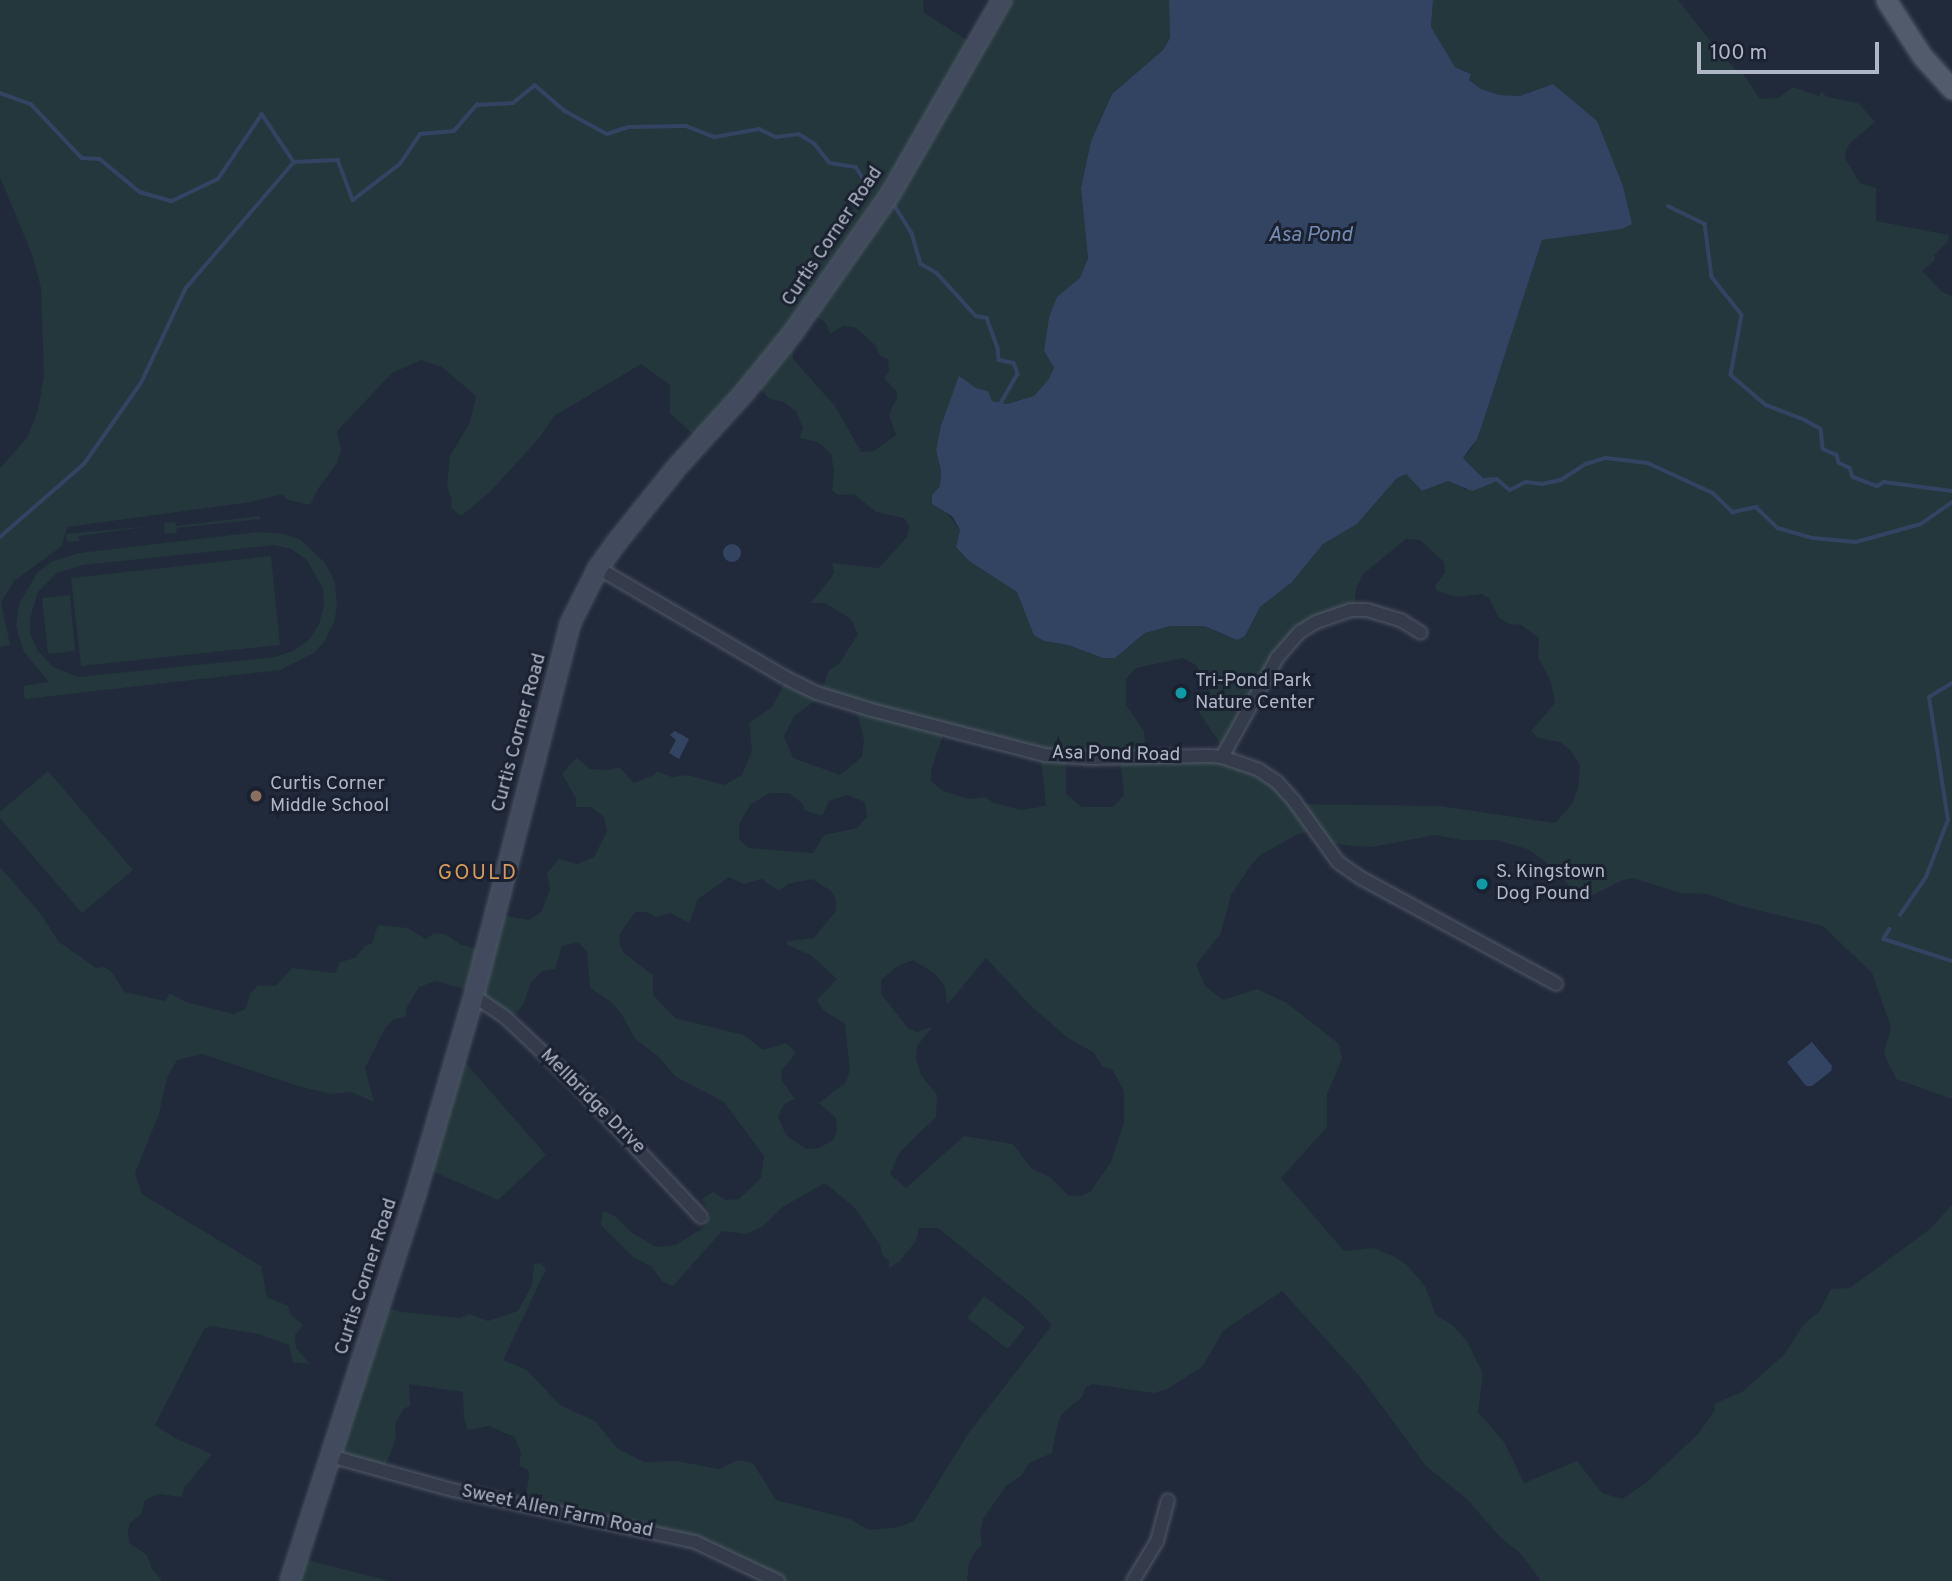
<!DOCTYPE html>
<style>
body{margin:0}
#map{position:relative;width:1952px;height:1581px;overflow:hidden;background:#212a3b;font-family:Overpass,sans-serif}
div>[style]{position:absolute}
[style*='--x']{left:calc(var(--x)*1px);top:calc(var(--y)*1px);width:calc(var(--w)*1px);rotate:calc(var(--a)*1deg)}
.green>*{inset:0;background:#23373c}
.water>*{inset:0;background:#334463}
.round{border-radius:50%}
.stream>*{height:3.5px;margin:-1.75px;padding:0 1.75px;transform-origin:1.75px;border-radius:1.75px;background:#334463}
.roads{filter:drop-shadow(0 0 2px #525a69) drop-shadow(0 0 2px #525a69)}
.street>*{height:12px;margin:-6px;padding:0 6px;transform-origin:6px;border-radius:6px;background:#343c4b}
.secondary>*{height:18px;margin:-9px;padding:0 9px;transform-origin:9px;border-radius:9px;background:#424b5e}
.primary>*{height:19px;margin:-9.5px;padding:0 9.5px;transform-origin:9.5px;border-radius:9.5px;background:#525b6b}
.dots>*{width:19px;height:19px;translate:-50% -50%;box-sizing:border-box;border:4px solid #1a2130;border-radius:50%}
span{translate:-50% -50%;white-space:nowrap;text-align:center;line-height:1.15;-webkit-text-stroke:6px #1a2130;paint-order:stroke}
.street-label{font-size:19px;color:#afb7c7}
.poi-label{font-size:19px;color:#afb7c7}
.left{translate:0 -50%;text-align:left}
.water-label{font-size:21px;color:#758bb1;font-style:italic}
.neighbourhood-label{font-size:21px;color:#d99a59;letter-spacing:2px}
.scale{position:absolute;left:1697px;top:42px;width:182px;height:32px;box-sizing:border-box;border:4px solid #afb7c7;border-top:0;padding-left:9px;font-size:21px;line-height:24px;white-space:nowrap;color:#afb7c7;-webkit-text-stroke:5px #1a2130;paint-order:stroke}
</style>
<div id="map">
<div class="green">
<i style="clip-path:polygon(evenodd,0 0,923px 0,924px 13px,970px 42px,996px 0,1169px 0,1170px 38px,1163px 50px,1112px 94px,1091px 141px,1081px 188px,1088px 258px,1080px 278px,1049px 317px,1044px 351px,1054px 368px,1048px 380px,1034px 396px,1007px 404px,992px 401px,988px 391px,976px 388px,959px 377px,941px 425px,936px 450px,941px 471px,940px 486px,933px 495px,960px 530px,956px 547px,969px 561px,1017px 592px,1044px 641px,1068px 645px,1103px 658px,1128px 648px,1145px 633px,1170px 626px,1204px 626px,1226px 636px,1245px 636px,1260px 607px,1298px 575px,1323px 544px,1357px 524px,1397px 478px,1406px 474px,1422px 491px,1448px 481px,1455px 481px,1465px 490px,1483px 478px,1463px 458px,1472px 448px,1486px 413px,1542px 240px,1622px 229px,1629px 218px,1623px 186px,1596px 121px,1553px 84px,1520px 96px,1500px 95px,1481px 89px,1469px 80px,1470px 73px,1455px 67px,1431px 27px,1433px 0,1678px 0,1715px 47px,1735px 69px,1742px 72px,1760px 99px,1778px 98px,1793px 87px,1819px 96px,1821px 91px,1827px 97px,1858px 103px,1875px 122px,1850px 143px,1845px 153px,1846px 160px,1860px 183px,1876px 188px,1876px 221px,1949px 235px,1948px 241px,1934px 255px,1935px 260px,1922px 271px,1942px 292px,1952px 296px,1952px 1099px,1896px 1079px,1884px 1053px,1891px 1027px,1872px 973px,1823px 926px,1741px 906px,1707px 894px,1680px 893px,1633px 878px,1623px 880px,1581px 901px,1559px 873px,1530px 850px,1497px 840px,1462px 840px,1435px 835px,1372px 847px,1354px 846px,1324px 842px,1313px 830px,1296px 835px,1259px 856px,1249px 868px,1231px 895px,1221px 933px,1196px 965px,1205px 986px,1223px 1000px,1257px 989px,1287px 1003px,1339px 1044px,1342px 1059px,1327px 1094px,1327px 1127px,1281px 1178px,1344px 1251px,1374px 1248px,1395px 1257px,1407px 1265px,1425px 1286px,1436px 1315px,1452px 1325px,1467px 1341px,1483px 1374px,1478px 1412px,1504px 1442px,1524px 1483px,1577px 1461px,1602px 1493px,1622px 1499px,1647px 1482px,1699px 1433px,1715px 1410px,1714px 1404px,1742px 1392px,1784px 1355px,1804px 1324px,1819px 1312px,1831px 1289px,1850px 1288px,1930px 1229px,1952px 1205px,1952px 1581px,1541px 1581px,1521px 1554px,1500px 1537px,1467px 1499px,1426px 1466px,1362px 1379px,1282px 1291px,1223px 1331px,1202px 1367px,1167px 1389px,1154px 1393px,1092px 1384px,1085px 1388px,1082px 1397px,1062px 1414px,1058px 1423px,1052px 1453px,1029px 1463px,1021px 1476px,1006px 1486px,983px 1519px,980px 1533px,982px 1545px,976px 1550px,969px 1563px,967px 1581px,781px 1581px,726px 1554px,525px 1504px,529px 1473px,527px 1469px,519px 1466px,521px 1453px,515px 1437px,489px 1426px,468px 1430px,464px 1419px,463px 1392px,409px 1384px,410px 1406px,403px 1409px,395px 1424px,396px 1438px,385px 1467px,330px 1453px,378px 1306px,402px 1312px,460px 1318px,469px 1314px,488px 1321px,518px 1311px,532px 1285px,534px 1264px,540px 1263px,546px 1269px,503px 1360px,527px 1370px,560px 1405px,595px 1421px,618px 1449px,644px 1462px,676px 1461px,719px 1469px,738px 1460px,753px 1463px,776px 1500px,850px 1519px,869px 1530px,899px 1527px,914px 1521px,968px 1434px,1052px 1325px,1032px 1304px,938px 1228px,919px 1228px,916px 1241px,899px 1262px,889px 1268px,889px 1261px,883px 1256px,880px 1245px,855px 1208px,825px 1183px,781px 1208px,762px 1227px,746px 1234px,722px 1231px,673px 1286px,662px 1281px,651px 1266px,633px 1257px,601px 1225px,603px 1211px,615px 1216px,632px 1233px,656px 1247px,676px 1245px,706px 1226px,711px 1215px,702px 1199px,713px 1192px,726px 1200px,739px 1199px,761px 1178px,764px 1156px,724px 1102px,676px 1077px,658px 1056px,635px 1039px,621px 1013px,610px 1001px,590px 988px,587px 952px,578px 942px,562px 946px,555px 969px,542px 971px,531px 982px,523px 1005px,512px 1018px,471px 991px,436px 981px,419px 987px,406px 1009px,406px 1017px,394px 1019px,385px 1028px,365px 1068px,374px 1102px,351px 1092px,331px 1094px,298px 1086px,202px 1054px,177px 1060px,167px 1078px,159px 1114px,135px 1173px,142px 1194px,261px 1266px,267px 1297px,288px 1306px,290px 1314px,303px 1325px,295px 1335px,296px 1348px,310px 1364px,293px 1362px,289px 1345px,258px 1334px,210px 1326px,204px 1329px,155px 1425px,175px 1438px,212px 1454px,184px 1488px,182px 1497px,159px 1494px,145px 1500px,141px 1514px,130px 1523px,128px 1531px,129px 1543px,147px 1555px,152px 1569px,162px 1581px,0 1581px,0 867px,40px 913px,59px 942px,96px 968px,104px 967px,112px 972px,124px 992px,165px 1001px,170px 993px,186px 1002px,233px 1014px,246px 1009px,250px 994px,258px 985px,276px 986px,292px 968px,335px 973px,340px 962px,355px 958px,365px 946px,372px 943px,378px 925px,407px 928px,426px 939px,434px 933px,445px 934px,462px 945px,483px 950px,495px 914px,529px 920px,541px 912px,550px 890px,547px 873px,559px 859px,577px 864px,594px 857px,607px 831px,604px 817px,591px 807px,576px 807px,576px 798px,562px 774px,574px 760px,577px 758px,590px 769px,609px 770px,619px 767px,634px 783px,654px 775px,657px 771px,671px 777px,688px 775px,724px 785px,742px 775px,752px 751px,749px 723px,772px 707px,785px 682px,820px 697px,829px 670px,839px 664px,858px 634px,851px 619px,825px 603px,811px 603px,831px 578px,834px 572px,832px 563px,879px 568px,907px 537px,909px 526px,904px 518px,876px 512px,854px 494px,838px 495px,832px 490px,834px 471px,831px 454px,818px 442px,799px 438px,803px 428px,796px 411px,783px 402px,770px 399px,752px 382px,698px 439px,670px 413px,670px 385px,641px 364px,554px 416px,540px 437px,490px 492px,461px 516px,451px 508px,452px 500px,447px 486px,450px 456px,470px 422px,476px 396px,442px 367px,421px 360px,392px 373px,337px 431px,341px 451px,337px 463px,318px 489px,310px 505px,288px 500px,282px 494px,251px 502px,67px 527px,62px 546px,14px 581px,1px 602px,10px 645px,0 647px,0 468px,27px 438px,38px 411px,44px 375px,41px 288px,33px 257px,0 177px,0 0,809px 311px,826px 323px,830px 334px,843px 326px,855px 327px,875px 345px,880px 356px,888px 359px,889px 371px,884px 378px,896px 390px,897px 398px,889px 414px,896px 435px,874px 451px,861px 452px,835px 406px,793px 359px,792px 333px,809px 311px,0 0,1406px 539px,1420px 540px,1444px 562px,1445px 573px,1435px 586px,1437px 591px,1456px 597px,1482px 594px,1489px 598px,1499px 618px,1509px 624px,1521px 625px,1539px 638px,1538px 657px,1551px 682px,1555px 703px,1531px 731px,1538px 738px,1560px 742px,1571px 751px,1580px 765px,1578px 789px,1572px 804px,1555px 823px,1440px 806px,1295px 804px,1256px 770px,1206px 758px,1146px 758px,1144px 731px,1126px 705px,1126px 679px,1136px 668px,1183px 658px,1196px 665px,1208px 684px,1209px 695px,1197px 709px,1227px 754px,1294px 643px,1315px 626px,1354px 613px,1356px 589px,1363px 574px,1406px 539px,0 0,819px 698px,857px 711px,864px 741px,862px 757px,840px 775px,793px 758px,784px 736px,794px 716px,819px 698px,0 0,946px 734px,1020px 756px,1041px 758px,1046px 806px,1021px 810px,994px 803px,985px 797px,969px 799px,943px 791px,931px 781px,931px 770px,943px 735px,946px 734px,0 0,1066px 762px,1121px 764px,1124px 795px,1113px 807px,1082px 807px,1066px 794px,1066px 762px,0 0,770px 793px,789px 793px,803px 804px,804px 810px,822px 816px,829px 801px,847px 795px,865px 802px,867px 817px,857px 828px,824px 835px,813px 853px,749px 848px,739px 839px,739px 825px,750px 805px,770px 793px,0 0,729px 877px,744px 884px,762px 879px,779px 891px,788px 884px,812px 879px,831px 891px,836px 899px,836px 911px,814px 938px,788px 941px,786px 944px,812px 956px,837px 979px,817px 1000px,823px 1010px,845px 1024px,850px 1071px,845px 1083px,819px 1103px,836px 1118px,837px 1131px,833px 1140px,819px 1148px,806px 1149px,786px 1135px,778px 1117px,784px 1104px,795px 1099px,782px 1081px,781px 1071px,796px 1053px,786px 1043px,763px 1050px,744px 1035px,675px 1018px,653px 995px,653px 975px,624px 953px,620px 945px,619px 935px,635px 912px,647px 912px,656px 917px,671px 913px,689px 923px,698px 899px,729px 877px,0 0,986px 958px,1030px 1005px,1068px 1038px,1093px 1052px,1103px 1067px,1112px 1069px,1124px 1091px,1124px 1122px,1111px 1162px,1090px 1192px,1080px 1196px,1068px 1195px,1050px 1177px,1031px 1168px,1013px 1144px,964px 1136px,906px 1188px,890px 1174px,899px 1153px,936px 1117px,937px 1095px,921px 1075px,916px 1058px,917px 1046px,932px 1027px,917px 1032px,909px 1029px,881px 994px,881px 980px,896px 967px,913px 960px,934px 973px,945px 986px,947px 1005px,986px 958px)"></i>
<i style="clip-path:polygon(260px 516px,260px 519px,177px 528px,176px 533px,165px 534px,164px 523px,175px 522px,176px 526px)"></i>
<i style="clip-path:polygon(151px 526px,79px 536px,79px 541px,67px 542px,66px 534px)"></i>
<i style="clip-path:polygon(evenodd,258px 532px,285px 534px,301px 540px,325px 563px,335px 582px,337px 607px,334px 622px,325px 641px,312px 654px,280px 670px,25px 699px,23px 686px,49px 682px,24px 652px,16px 627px,19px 604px,37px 573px,51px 562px,79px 553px,258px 532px,275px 545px,291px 549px,307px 560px,323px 589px,324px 606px,319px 624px,309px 640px,293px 651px,275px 657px,78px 677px,53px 667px,38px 651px,30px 633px,30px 618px,38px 592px,57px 573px,83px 565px,275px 545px)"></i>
<i style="clip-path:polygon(271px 556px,280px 645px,81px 666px,71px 578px)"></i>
<i style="clip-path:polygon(70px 595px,75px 651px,48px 654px,42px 598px)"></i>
<i style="clip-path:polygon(48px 771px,133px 870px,82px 913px,0 818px,0 812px)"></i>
<i style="clip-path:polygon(464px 1061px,546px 1155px,498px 1200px,430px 1170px)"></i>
<i style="clip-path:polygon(984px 1296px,1025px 1327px,1008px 1349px,967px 1318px)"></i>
<i style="clip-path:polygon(296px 1557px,389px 1581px,289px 1581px)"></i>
</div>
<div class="water">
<i style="clip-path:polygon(1169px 0,1433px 0,1431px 27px,1455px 67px,1471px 74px,1469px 80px,1481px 89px,1500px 95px,1520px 96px,1553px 84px,1597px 121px,1623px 186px,1632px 224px,1622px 229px,1542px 240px,1486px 413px,1477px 439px,1463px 458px,1483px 478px,1494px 477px,1493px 483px,1472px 491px,1448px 481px,1422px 491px,1406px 474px,1397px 478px,1357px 524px,1323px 544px,1292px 582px,1260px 607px,1245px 636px,1237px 640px,1204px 626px,1170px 626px,1145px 633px,1115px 658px,1103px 658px,1068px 645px,1044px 641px,1034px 635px,1017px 592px,969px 561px,956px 547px,960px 530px,952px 516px,932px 504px,932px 495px,940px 486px,941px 471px,936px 450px,941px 425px,959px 376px,976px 388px,988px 391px,992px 401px,1007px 404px,1034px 396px,1048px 380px,1054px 368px,1044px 351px,1049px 317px,1057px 297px,1080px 278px,1088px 258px,1081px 188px,1091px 141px,1112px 94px,1163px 50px,1170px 38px)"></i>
<i class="round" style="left:723px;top:544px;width:18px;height:18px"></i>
<i style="clip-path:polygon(675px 731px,689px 739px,679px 759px,669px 753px,676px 740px,670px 735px)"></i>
<i style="clip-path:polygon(1812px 1042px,1832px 1066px,1831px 1071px,1812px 1086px,1806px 1086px,1787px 1062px)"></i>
</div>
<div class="stream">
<i style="--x:0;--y:93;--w:33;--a:20"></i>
<i style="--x:31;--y:104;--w:74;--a:46.6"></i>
<i style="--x:82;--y:158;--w:18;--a:3"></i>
<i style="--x:100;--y:159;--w:52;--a:39.5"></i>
<i style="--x:140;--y:192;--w:33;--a:16"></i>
<i style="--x:172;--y:201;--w:51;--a:-25.6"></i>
<i style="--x:218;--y:179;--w:78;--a:-55.9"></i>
<i style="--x:262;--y:114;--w:58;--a:56.3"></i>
<i style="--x:895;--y:206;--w:32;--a:58"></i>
<i style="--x:912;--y:233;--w:32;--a:74"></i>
<i style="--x:921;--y:264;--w:18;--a:29"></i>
<i style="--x:937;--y:273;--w:58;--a:47.8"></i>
<i style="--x:976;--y:316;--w:11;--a:10"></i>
<i style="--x:987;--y:318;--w:32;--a:70"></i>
<i style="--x:998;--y:348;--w:12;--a:85"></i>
<i style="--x:999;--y:360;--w:15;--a:11"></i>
<i style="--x:1014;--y:363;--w:12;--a:70"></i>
<i style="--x:1018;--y:374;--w:34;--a:120"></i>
<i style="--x:1668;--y:206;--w:41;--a:25.9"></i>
<i style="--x:1705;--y:224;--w:53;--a:82.5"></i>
<i style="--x:1712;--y:277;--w:48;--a:51.7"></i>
<i style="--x:1742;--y:315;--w:61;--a:100.4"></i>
<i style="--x:1731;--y:375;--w:46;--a:40.6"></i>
<i style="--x:1766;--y:405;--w:42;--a:21"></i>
<i style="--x:1805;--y:420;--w:18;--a:29"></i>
<i style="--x:1821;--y:429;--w:20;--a:84"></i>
<i style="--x:1823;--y:449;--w:15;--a:23"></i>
<i style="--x:1837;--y:455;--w:8;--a:76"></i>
<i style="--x:1839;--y:463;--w:12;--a:24"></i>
<i style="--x:1850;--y:468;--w:9;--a:72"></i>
<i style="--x:1853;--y:477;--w:26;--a:21"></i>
<i style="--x:1877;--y:486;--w:8;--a:-30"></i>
<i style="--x:1884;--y:482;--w:69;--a:7.5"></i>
<i style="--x:1491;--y:481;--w:6;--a:-18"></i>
<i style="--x:1497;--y:479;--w:17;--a:40"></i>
<i style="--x:1510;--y:490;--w:18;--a:-27"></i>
<i style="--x:1526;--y:482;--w:16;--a:7"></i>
<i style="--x:1542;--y:484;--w:19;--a:-12"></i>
<i style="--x:1561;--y:480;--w:30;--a:-33"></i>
<i style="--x:1586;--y:464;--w:21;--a:-17"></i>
<i style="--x:1606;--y:458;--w:42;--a:6.8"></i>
<i style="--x:1648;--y:463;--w:72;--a:24.8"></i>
<i style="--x:1713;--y:493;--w:28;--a:44"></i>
<i style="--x:1733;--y:512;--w:24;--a:-12"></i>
<i style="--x:1756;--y:507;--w:30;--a:44"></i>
<i style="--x:1778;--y:528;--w:36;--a:16"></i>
<i style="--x:1813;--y:538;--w:43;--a:5.3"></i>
<i style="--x:1856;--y:542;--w:67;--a:-15.5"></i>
<i style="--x:1921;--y:524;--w:38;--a:-35"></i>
<i style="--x:0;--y:537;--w:111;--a:-41"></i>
<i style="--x:84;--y:464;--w:99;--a:-54.9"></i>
<i style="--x:141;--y:383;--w:105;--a:-64.7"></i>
<i style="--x:186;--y:288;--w:166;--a:-49.4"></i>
<i style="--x:294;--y:162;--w:44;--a:-2.6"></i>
<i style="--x:338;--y:160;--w:43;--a:69.4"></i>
<i style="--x:353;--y:200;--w:59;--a:-37.5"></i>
<i style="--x:400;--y:164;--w:36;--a:-56"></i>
<i style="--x:420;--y:134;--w:34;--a:-5"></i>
<i style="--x:454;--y:131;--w:35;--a:-49"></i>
<i style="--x:477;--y:105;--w:36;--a:-3"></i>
<i style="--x:513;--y:103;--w:28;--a:-39"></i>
<i style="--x:535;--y:85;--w:40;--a:41"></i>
<i style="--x:565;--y:111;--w:48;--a:28.7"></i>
<i style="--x:607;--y:134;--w:23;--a:-18"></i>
<i style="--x:629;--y:127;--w:57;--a:-1"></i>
<i style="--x:686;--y:126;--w:31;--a:21"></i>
<i style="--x:715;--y:137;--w:45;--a:-10.3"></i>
<i style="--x:759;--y:129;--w:19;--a:25"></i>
<i style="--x:776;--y:137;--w:23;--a:-7"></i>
<i style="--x:799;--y:134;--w:19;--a:32"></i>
<i style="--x:815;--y:144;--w:24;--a:52"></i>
<i style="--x:830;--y:163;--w:26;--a:9"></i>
<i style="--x:856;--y:167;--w:24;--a:57"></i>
<i style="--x:1900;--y:915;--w:46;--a:-55.6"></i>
<i style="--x:1926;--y:877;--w:61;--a:-68.9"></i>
<i style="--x:1948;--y:820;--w:124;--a:-98.8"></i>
<i style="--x:1929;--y:697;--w:27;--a:-31"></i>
<i style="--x:1890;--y:929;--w:12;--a:121"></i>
<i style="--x:1884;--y:939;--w:71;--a:17.9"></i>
</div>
<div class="roads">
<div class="street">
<i style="--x:598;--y:568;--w:218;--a:30.3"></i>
<i style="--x:786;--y:678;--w:34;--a:26"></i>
<i style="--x:817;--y:693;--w:53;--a:17.4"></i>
<i style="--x:868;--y:709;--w:183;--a:14.6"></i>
<i style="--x:1045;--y:755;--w:46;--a:3.7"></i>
<i style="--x:1091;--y:758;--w:119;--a:-1"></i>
<i style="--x:1210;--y:756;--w:12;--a:5"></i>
<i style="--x:1222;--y:757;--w:39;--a:19"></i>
<i style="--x:1259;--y:770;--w:22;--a:34"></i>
<i style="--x:1277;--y:782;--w:25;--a:48"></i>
<i style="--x:1294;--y:801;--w:75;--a:54.2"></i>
<i style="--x:1338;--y:862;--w:28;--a:35"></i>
<i style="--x:1361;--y:878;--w:222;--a:28.5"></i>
<i style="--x:1222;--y:757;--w:113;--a:-60.9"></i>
<i style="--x:1277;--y:658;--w:35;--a:-49"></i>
<i style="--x:1300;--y:632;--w:19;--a:-32"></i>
<i style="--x:1316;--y:622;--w:36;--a:-19"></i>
<i style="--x:1350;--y:610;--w:17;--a:0"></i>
<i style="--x:1367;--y:610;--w:37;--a:17"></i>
<i style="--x:1402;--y:621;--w:22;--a:32"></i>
<i style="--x:474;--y:996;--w:36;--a:34"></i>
<i style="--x:504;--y:1016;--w:95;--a:43.3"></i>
<i style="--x:573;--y:1081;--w:187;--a:46.7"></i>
<i style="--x:330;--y:1456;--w:128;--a:15.5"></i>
<i style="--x:453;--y:1490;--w:248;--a:12.1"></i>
<i style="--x:695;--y:1542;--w:92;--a:25.2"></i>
<i style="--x:1133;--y:1581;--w:47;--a:-59"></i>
<i style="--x:1157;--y:1541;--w:42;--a:-75"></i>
</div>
<div class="secondary">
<i style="--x:290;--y:1581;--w:408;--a:-72"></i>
<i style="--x:416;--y:1193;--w:205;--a:-73.6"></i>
<i style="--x:474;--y:996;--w:384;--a:-75.5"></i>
<i style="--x:570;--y:624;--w:63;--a:-63.4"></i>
<i style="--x:598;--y:568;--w:31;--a:-54"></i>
<i style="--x:616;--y:543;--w:97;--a:-51.2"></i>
<i style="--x:677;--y:467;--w:100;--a:-47.8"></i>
<i style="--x:744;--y:393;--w:76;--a:-50.9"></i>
<i style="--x:792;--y:334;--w:172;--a:-54.9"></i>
<i style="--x:891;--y:193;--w:223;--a:-60.1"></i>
</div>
<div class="primary">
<i style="--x:1886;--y:0;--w:67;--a:57.3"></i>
<i style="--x:1922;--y:56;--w:45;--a:47.7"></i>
</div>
</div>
<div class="dots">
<i style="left:1181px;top:693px;background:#0f9aa8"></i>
<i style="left:256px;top:796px;background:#8d6e63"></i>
<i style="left:1482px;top:884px;background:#0f9aa8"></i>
</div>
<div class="street-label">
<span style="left:833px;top:237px;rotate:-56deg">Curtis Corner Road</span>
<span style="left:520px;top:733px;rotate:-75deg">Curtis Corner Road</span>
<span style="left:1116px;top:755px;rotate:1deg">Asa Pond Road</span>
<span style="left:592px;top:1102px;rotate:45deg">Mellbridge Drive</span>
<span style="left:367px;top:1277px;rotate:-72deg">Curtis Corner Road</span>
<span style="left:557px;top:1512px;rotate:12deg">Sweet Allen Farm Road</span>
</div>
<div class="poi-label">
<span class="left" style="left:1195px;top:693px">Tri-Pond Park<br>Nature Center</span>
<span class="left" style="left:270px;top:796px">Curtis Corner<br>Middle School</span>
<span class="left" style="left:1496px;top:884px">S. Kingstown<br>Dog Pound</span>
</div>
<div class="water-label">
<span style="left:1310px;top:236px">Asa Pond</span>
</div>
<div class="neighbourhood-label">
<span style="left:478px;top:874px">GOULD</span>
</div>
<div class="scale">100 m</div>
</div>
